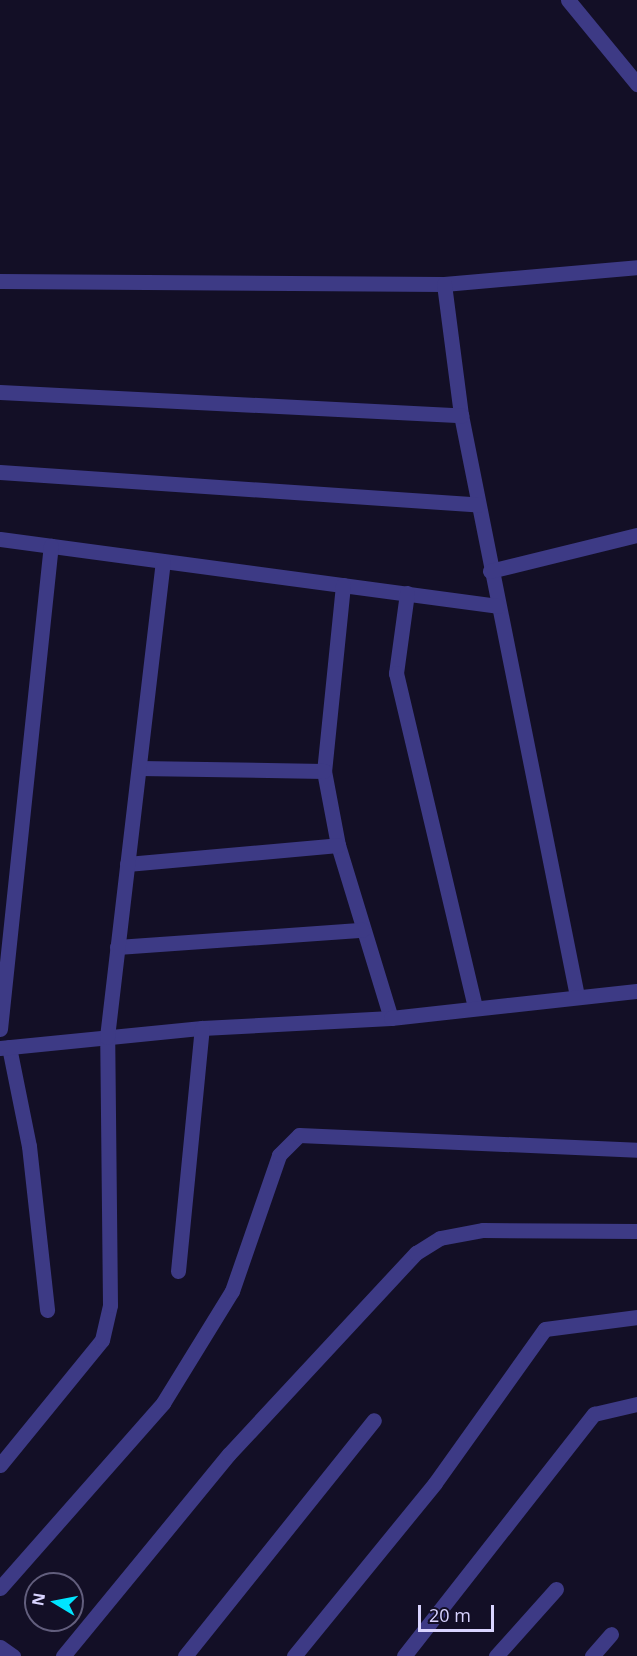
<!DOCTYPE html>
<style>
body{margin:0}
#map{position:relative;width:637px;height:1656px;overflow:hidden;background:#130f26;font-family:"Open Sans",sans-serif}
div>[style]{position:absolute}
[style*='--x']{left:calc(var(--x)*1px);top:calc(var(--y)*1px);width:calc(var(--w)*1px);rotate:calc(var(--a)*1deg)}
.minor>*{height:15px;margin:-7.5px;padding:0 7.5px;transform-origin:7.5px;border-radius:7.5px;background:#3d3a85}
span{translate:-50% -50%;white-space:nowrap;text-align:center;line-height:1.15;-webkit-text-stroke:6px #130f26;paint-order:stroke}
.north{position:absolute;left:24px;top:1572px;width:60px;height:60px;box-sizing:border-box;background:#130f26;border:2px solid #625e7d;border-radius:50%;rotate:280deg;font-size:16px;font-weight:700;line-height:24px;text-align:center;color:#d9d4ff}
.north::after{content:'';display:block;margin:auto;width:21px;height:27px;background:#00e5ff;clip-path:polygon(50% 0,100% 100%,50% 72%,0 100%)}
.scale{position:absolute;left:418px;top:1605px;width:76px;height:27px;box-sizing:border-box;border:3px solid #d9d4ff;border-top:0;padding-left:8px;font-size:18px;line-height:21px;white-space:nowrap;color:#d9d4ff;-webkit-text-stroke:4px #130f26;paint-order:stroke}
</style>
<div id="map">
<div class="minor">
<i style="--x:568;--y:0;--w:109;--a:50.6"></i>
<i style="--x:0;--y:281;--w:444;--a:0.4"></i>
<i style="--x:444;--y:284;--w:194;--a:-5"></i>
<i style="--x:444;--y:284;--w:132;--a:82.6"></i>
<i style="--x:461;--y:415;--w:592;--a:78.71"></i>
<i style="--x:0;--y:392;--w:462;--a:2.9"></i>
<i style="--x:0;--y:472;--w:479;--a:3.9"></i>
<i style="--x:0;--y:539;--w:502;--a:7.66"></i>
<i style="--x:490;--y:571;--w:151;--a:-13.8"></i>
<i style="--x:343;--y:585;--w:187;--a:95.8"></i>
<i style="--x:324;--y:771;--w:75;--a:79.3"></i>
<i style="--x:338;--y:845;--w:181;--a:73"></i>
<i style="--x:407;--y:593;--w:81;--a:97.8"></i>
<i style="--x:396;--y:673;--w:344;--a:76.7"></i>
<i style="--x:139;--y:768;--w:185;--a:0.9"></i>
<i style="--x:127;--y:864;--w:212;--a:-5.1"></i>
<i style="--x:117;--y:947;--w:246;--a:-4"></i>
<i style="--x:0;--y:1029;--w:486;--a:-84"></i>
<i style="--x:9;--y:1047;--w:101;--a:78.6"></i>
<i style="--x:29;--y:1146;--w:165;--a:83.7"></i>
<i style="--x:0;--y:1048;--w:203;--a:-5.7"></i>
<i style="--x:202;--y:1028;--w:189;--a:-3"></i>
<i style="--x:391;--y:1018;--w:247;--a:-6.3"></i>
<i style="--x:178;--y:1271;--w:244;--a:-84.4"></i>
<i style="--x:0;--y:1465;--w:161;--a:-50.8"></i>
<i style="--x:102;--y:1340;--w:36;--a:-77"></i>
<i style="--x:110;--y:1305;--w:268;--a:-90.6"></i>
<i style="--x:107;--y:1037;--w:479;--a:-83.3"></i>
<i style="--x:0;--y:1588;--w:247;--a:-48.6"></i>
<i style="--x:163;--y:1403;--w:132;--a:-58.4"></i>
<i style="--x:232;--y:1291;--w:144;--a:-70.9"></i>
<i style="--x:279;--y:1155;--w:28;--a:-45"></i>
<i style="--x:299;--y:1135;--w:338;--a:2.5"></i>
<i style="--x:0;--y:1647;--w:16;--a:35"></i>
<i style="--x:63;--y:1656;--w:261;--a:-50.6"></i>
<i style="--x:229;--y:1454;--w:275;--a:-47.1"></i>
<i style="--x:416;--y:1253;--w:28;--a:-32"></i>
<i style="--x:440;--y:1238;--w:44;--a:-10.5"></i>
<i style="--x:483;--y:1230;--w:154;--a:0.4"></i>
<i style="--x:185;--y:1656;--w:302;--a:-51.3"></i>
<i style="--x:294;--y:1656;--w:223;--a:-50.8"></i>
<i style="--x:435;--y:1483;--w:189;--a:-54.5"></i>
<i style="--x:545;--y:1329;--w:93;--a:-7.4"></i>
<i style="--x:404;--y:1656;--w:308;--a:-51.9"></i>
<i style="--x:594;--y:1414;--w:44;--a:-13.1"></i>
<i style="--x:496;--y:1656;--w:90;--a:-48.2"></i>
<i style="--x:592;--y:1656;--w:29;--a:-49"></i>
</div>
<div class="north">N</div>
<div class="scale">20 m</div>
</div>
